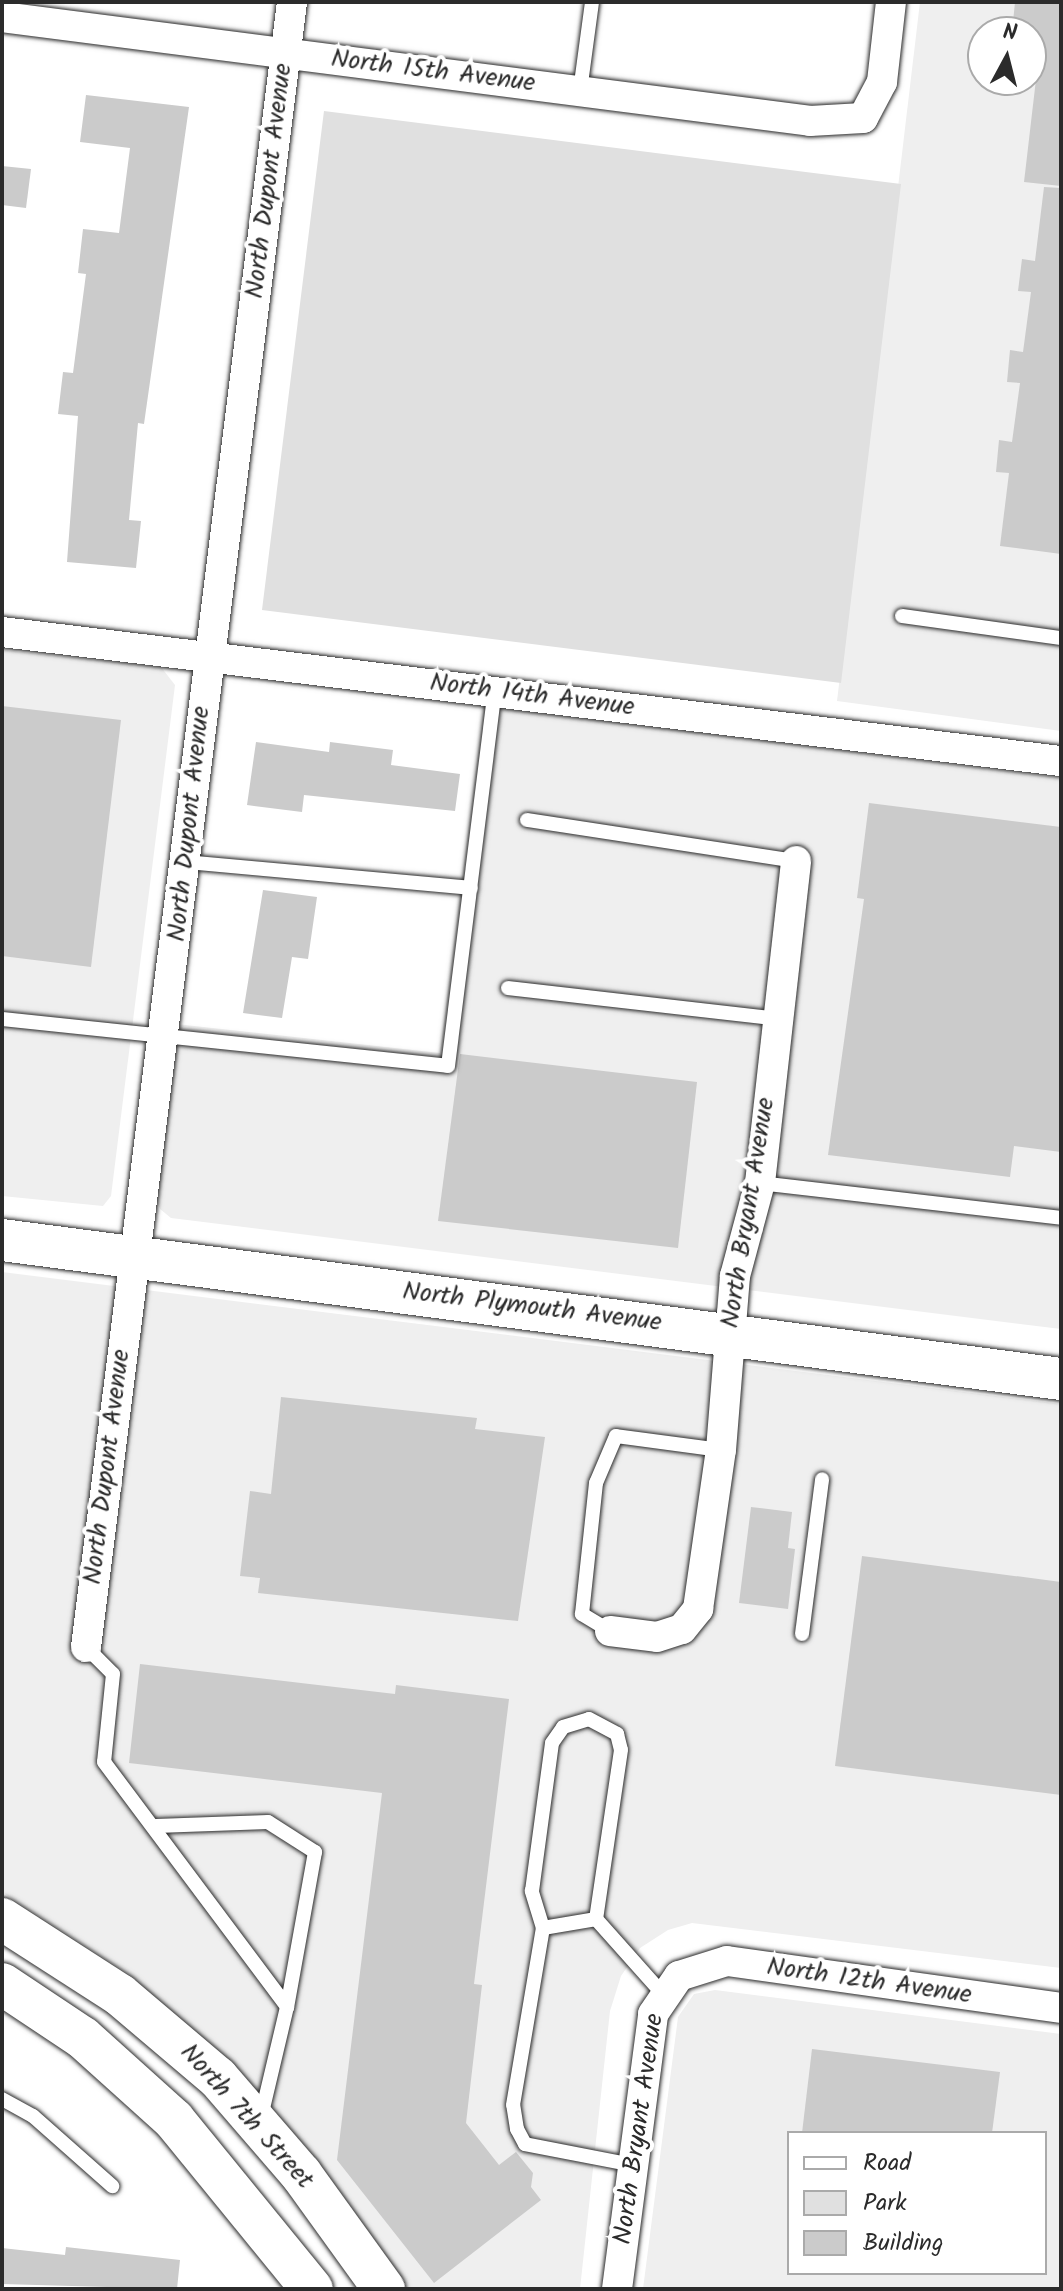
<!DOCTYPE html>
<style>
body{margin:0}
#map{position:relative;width:1063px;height:2291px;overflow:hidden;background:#fff;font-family:Kalam,sans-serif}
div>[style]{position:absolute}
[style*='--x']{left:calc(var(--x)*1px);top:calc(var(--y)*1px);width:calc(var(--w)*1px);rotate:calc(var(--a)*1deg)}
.built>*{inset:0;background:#efefef}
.green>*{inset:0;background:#e0e0e0}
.building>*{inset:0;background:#cbcbcb}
.roads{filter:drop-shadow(0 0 2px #2b2b2b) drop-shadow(0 0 2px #2b2b2b)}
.service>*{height:14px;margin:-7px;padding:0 7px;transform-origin:7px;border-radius:7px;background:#fff}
.minor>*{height:30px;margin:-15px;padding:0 15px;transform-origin:15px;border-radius:15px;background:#fff}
.secondary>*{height:42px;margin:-21px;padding:0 21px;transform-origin:21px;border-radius:21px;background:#fff}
span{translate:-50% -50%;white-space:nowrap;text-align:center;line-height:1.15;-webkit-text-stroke:8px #fff;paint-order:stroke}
.street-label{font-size:26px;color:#2b2b2b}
.frame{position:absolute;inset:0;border:4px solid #2b2b2b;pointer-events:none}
.legend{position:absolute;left:787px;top:2131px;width:260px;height:144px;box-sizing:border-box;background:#fff;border:2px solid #aaa;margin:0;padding:10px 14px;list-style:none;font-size:24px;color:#2b2b2b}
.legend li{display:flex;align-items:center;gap:16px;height:40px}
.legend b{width:40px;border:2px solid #aaa}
.north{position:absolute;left:967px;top:16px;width:80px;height:80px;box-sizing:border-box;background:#fff;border:2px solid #aaa;border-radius:50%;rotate:7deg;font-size:22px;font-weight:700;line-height:32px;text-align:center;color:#2b2b2b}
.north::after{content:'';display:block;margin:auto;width:28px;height:36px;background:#2b2b2b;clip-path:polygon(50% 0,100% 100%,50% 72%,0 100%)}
</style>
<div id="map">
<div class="built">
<i style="clip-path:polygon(evenodd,920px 2px,1061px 2px,1061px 731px,837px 701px,920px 2px,983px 32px,1031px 32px,1031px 80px,983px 80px,983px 32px)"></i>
<i style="clip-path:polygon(2px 650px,161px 667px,175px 685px,111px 1196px,103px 1206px,2px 1196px)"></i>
<i style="clip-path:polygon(484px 706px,1061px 778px,1061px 1329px,171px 1218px,160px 1209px,154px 1196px,176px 1024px,440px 1053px)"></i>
<i style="clip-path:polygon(2px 1272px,1061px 1404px,1061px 1968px,692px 1923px,668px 1930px,640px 1948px,621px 1976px,610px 2011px,580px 2289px,405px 2289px,296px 2139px,222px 2056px,129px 1974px,2px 1892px)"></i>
<i style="clip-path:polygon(evenodd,715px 1990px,1061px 2034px,1061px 2289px,643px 2289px,678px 2017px,694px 1994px,715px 1990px,789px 2133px,1045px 2133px,1045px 2273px,789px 2273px,789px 2133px)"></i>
</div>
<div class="green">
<i style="clip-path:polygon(324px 111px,901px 184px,841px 683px,262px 610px)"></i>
</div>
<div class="building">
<i style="clip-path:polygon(1015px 2px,1061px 2px,1061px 186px,1024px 182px,1040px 45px,1031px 44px,1031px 32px,1012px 32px)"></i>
<i style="clip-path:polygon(86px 95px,189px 107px,144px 424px,138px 423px,129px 520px,141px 521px,136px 568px,67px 562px,78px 416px,58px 414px,63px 372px,73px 373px,86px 274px,78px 273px,83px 229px,119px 233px,130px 148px,80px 142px)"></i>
<i style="clip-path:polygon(2px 166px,31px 169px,26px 208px,2px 205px)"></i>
<i style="clip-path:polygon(1044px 187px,1061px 188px,1061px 554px,1000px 546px,1009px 473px,996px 472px,999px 440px,1012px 442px,1020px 383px,1007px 382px,1010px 350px,1023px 352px,1031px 292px,1018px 291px,1022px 259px,1035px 261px)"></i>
<i style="clip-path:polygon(2px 706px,121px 720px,91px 967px,2px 956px)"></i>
<i style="clip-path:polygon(256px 742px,329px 752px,330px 742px,393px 750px,391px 765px,460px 774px,455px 811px,304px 795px,302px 812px,247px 805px)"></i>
<i style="clip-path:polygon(869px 803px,1061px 827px,1061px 1152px,1014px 1146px,1010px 1177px,828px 1155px,864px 899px,857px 898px)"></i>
<i style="clip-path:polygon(263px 890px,317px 897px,308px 959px,292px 957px,282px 1018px,243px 1013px)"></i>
<i style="clip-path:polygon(460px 1054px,697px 1082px,678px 1248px,438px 1221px)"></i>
<i style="clip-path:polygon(281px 1397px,477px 1418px,475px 1429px,545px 1437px,518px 1621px,258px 1593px,260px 1578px,240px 1576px,250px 1491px,271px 1494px)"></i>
<i style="clip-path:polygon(751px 1507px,792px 1512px,788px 1548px,795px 1549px,788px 1609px,739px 1603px)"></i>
<i style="clip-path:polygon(862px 1556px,1061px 1582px,1061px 1795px,835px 1766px)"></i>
<i style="clip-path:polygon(140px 1664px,395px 1694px,396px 1685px,509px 1699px,474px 1984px,482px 1985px,466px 2123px,499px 2165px,516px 2152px,533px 2173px,531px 2187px,541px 2200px,434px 2283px,337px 2160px,382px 1793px,129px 1763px)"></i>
<i style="clip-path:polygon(812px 2049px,1000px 2072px,992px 2133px,802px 2133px)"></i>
<i style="clip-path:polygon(66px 2247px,180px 2260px,177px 2289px,2px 2284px,2px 2248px,65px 2255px)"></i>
</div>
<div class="roads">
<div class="service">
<i style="--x:580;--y:91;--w:90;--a:-82.3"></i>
<i style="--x:902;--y:616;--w:161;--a:7.9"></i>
<i style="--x:527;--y:820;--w:272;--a:8.7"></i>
<i style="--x:186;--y:862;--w:286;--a:5.2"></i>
<i style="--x:508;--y:988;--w:272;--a:6.5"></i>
<i style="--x:2;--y:1019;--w:448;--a:6"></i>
<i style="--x:448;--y:1066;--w:378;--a:-82.9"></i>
<i style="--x:760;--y:1183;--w:303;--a:6.6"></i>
<i style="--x:610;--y:1631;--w:33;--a:-149"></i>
<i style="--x:582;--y:1614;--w:132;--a:-83.9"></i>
<i style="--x:596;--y:1483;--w:51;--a:-66.9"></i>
<i style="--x:616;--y:1436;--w:106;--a:7.6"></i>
<i style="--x:802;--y:1634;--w:156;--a:-82.6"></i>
<i style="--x:86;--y:1647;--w:38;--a:45"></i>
<i style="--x:113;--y:1674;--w:88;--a:95.8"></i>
<i style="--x:104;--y:1762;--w:306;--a:53.2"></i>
<i style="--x:287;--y:2007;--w:113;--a:103.3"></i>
<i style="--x:156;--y:1826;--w:112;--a:-2"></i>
<i style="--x:268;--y:1822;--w:56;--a:32.6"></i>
<i style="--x:315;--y:1852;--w:158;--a:100.2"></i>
<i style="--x:543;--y:1928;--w:39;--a:-107"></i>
<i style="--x:532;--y:1891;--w:149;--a:-82.3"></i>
<i style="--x:552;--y:1743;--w:19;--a:-55"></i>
<i style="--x:563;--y:1727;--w:27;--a:-17"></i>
<i style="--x:589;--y:1719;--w:32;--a:28"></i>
<i style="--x:617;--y:1734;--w:16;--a:76"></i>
<i style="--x:621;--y:1750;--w:171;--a:98.4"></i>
<i style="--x:2;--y:2099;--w:35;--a:29"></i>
<i style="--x:33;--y:2116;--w:106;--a:41.5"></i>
<i style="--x:633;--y:2165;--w:110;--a:-169"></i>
<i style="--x:525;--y:2144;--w:17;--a:-118"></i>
<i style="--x:517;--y:2129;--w:24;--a:-99"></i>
<i style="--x:513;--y:2105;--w:180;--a:-80.4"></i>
<i style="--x:543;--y:1928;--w:54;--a:-9.6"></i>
<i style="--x:596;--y:1919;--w:99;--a:48.3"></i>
</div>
<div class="minor">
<i style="--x:2;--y:17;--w:815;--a:7.33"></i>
<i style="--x:810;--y:121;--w:53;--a:-3.2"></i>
<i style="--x:863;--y:118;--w:41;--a:-62.2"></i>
<i style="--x:882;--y:82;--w:81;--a:-83.6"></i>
<i style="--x:2;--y:632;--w:1067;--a:6.95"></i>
<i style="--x:610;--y:1631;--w:47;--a:7.3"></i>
<i style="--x:657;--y:1637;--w:26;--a:-18"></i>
<i style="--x:682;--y:1629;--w:26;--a:-51"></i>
<i style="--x:698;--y:1609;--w:161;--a:-81.8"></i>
<i style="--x:721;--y:1450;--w:175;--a:-85.4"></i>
<i style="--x:735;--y:1276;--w:96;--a:-75"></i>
<i style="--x:760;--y:1183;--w:324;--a:-83.6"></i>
<i style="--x:86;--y:1647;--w:1658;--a:-82.86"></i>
<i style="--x:617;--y:2289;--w:277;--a:-82.5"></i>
<i style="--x:653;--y:2014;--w:46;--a:-55.6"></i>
<i style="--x:679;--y:1976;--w:50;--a:-17.4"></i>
<i style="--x:727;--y:1961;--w:337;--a:8"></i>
</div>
<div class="secondary">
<i style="--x:2;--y:1240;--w:1068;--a:7.48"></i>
<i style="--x:2;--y:1919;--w:140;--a:32.8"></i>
<i style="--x:120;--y:1995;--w:128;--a:40.3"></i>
<i style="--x:218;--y:2078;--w:127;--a:49.2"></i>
<i style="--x:301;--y:2174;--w:142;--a:54.2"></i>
<i style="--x:2;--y:1984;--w:97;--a:33.7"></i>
<i style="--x:83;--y:2038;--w:122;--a:42"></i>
<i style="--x:174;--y:2120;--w:218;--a:50.8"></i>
</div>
</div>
<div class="street-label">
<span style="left:433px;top:72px;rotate:7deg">North 15th Avenue</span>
<span style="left:270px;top:181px;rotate:-83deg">North Dupont Avenue</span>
<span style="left:532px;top:696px;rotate:7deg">North 14th Avenue</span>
<span style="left:190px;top:824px;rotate:-84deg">North Dupont Avenue</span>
<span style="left:749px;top:1213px;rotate:-81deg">North Bryant Avenue</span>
<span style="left:532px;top:1308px;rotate:7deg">North Plymouth Avenue</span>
<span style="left:108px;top:1467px;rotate:-83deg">North Dupont Avenue</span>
<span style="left:869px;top:1982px;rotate:8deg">North 12th Avenue</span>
<span style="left:246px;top:2117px;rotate:48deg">North 7th Street</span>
<span style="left:640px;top:2129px;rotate:-82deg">North Bryant Avenue</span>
</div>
<div class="frame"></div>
<ul class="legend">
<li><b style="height:10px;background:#fff"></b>Road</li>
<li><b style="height:22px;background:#e0e0e0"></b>Park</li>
<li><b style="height:22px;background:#cbcbcb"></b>Building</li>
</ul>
<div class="north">N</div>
</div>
